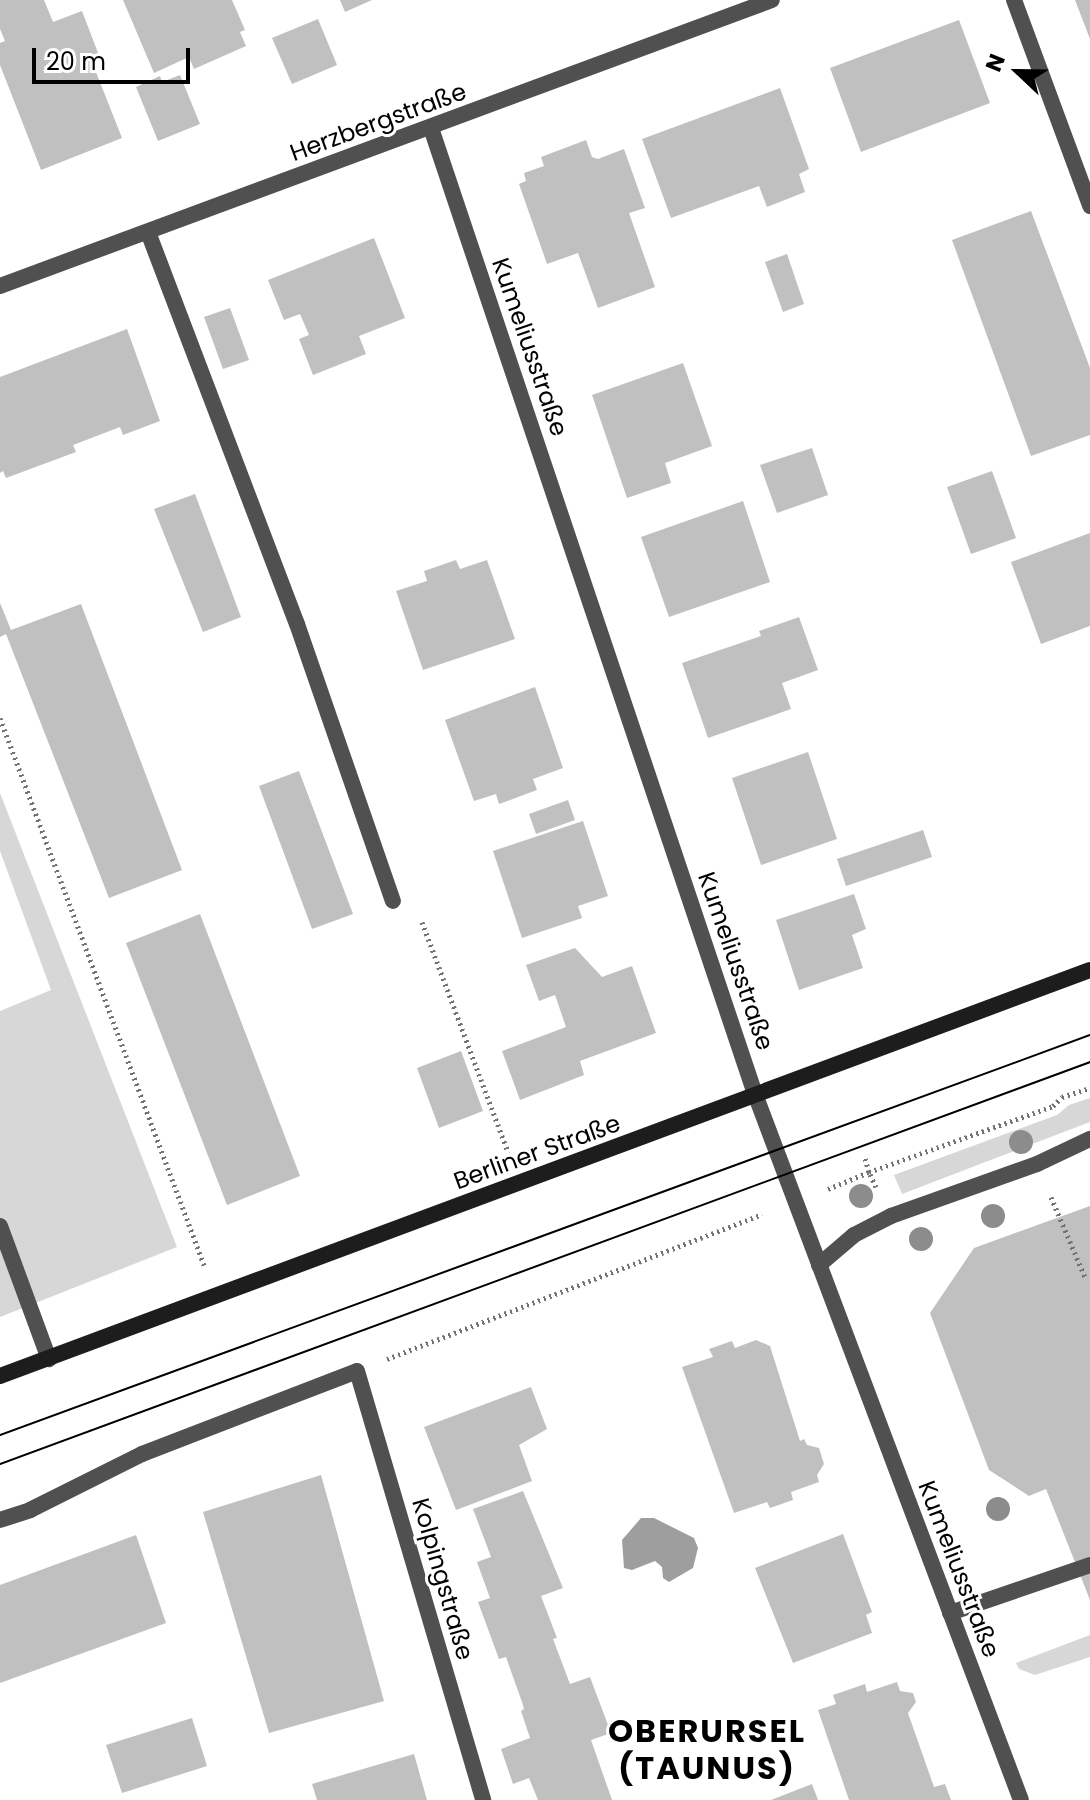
<!DOCTYPE html>
<meta charset="utf-8">
<style>
body{margin:0}
#map{position:relative;width:1090px;height:1800px;overflow:hidden;background:#fff;font-family:Poppins,sans-serif}
div>[style]{position:absolute}
[style*='--x']{left:calc(var(--x)*1px);top:calc(var(--y)*1px);width:calc(var(--w)*1px);rotate:calc(var(--a)*1deg)}
.green>*{inset:0;background:#d7d7d7}
.water>*{inset:0;background:#9e9e9e}
.building>*{inset:0;background:#c0c0c0}
.path>*{height:5px;margin-top:-2.5px;transform-origin:0;background:repeating-linear-gradient(90deg,#727272 0 2px,transparent 0 6px)}
.lane>*{height:16px;margin:-8px;padding:0 8px;transform-origin:8px;border-radius:8px;background:#505050}
.street>*{height:16px;margin:-8px;padding:0 8px;transform-origin:8px;border-radius:8px;background:#505050}
.secondary>*{height:16px;margin:-8px;padding:0 8px;transform-origin:8px;border-radius:8px;background:#1d1d1d}
.tram>*{height:2px;margin:-1px;padding:0 1px;transform-origin:1px;border-radius:1px;background:#000}
.trees>*{width:24px;height:24px;margin:-12px;border-radius:50%;background:#8c8c8c}
span{translate:-50% -50%;white-space:nowrap;text-align:center;line-height:1.15;-webkit-text-stroke:6px #fff;paint-order:stroke}
.street-label{font-size:24px;color:#000}
.district-label{font-size:32px;color:#000;font-weight:700;letter-spacing:2px}
.north{position:absolute;left:978px;top:32px;width:80px;height:80px;-webkit-text-stroke:6px #fff;paint-order:stroke;rotate:292deg;font-size:22px;font-weight:700;line-height:32px;text-align:center;color:#000}
.north::after{content:'';display:block;margin:auto;width:28px;height:36px;background:#000;clip-path:polygon(50% 0,100% 100%,50% 72%,0 100%)}
.scale{position:absolute;left:32px;top:48px;width:158px;height:36px;box-sizing:border-box;border:4px solid #000;border-top:0;padding-left:10px;font-size:24px;line-height:28px;white-space:nowrap;color:#000;-webkit-text-stroke:6px #fff;paint-order:stroke}
</style>
<div id="map">
<div class="green">
<i style="clip-path:polygon(0 793px,177px 1247px,0 1317px,0 1011px,51px 990px,0 851px)"></i>
<i style="clip-path:polygon(1090px 1098px,1090px 1122px,902px 1194px,894px 1175px,1057px 1115px,1069px 1105px)"></i>
<i style="clip-path:polygon(1090px 1635px,1090px 1657px,1035px 1675px,1019px 1669px,1016px 1663px)"></i>
</div>
<div class="water">
<i style="clip-path:polygon(641px 1518px,654px 1518px,694px 1538px,698px 1548px,693px 1568px,669px 1582px,663px 1578px,662px 1567px,655px 1561px,632px 1570px,624px 1568px,622px 1540px)"></i>
</div>
<div class="building">
<i style="clip-path:polygon(0 0,44px 0,53px 22px,82px 11px,100px 58px,92px 62px,122px 138px,41px 170px,0 65px,0 43px,5px 41px,0 29px)"></i>
<i style="clip-path:polygon(123px 0,232px 0,245px 30px,240px 32px,246px 46px,194px 69px,189px 57px,154px 73px)"></i>
<i style="clip-path:polygon(340px 0,372px 0,345px 12px)"></i>
<i style="clip-path:polygon(1075px 0,1090px 0,1090px 39px)"></i>
<i style="clip-path:polygon(318px 19px,337px 65px,292px 84px,272px 38px)"></i>
<i style="clip-path:polygon(959px 20px,990px 103px,861px 152px,830px 68px)"></i>
<i style="clip-path:polygon(180px 75px,200px 124px,158px 141px,136px 87px,160px 76px,162px 82px)"></i>
<i style="clip-path:polygon(780px 88px,809px 169px,799px 174px,805px 192px,767px 207px,759px 186px,671px 218px,642px 139px)"></i>
<i style="clip-path:polygon(586px 140px,592px 157px,598px 159px,624px 149px,645px 208px,629px 213px,655px 287px,598px 308px,578px 253px,547px 264px,519px 184px,526px 181px,524px 173px,544px 166px,541px 157px)"></i>
<i style="clip-path:polygon(1031px 211px,1090px 368px,1090px 435px,1031px 456px,952px 240px)"></i>
<i style="clip-path:polygon(374px 238px,405px 318px,359px 336px,366px 354px,313px 375px,299px 339px,309px 335px,300px 314px,284px 320px,268px 280px)"></i>
<i style="clip-path:polygon(787px 254px,804px 304px,783px 312px,765px 262px)"></i>
<i style="clip-path:polygon(230px 308px,249px 360px,223px 369px,204px 317px)"></i>
<i style="clip-path:polygon(127px 329px,160px 421px,123px 435px,120px 427px,73px 445px,76px 452px,6px 478px,3px 471px,0 473px,0 377px)"></i>
<i style="clip-path:polygon(683px 363px,712px 446px,665px 463px,671px 483px,627px 498px,592px 395px)"></i>
<i style="clip-path:polygon(812px 448px,828px 495px,777px 513px,760px 465px)"></i>
<i style="clip-path:polygon(992px 471px,1016px 538px,971px 554px,947px 487px)"></i>
<i style="clip-path:polygon(195px 494px,241px 617px,203px 632px,154px 509px)"></i>
<i style="clip-path:polygon(743px 501px,770px 582px,669px 617px,641px 537px)"></i>
<i style="clip-path:polygon(1090px 533px,1090px 626px,1041px 644px,1011px 562px)"></i>
<i style="clip-path:polygon(456px 560px,460px 569px,487px 560px,515px 639px,423px 670px,396px 591px,427px 581px,424px 571px)"></i>
<i style="clip-path:polygon(0 603px,11px 630px,81px 604px,182px 870px,109px 898px,6px 634px,0 637px)"></i>
<i style="clip-path:polygon(799px 617px,818px 670px,782px 683px,791px 709px,708px 738px,682px 663px,761px 636px,759px 631px)"></i>
<i style="clip-path:polygon(535px 687px,563px 768px,533px 779px,537px 790px,499px 804px,496px 794px,474px 801px,445px 720px)"></i>
<i style="clip-path:polygon(808px 752px,837px 839px,761px 865px,732px 778px)"></i>
<i style="clip-path:polygon(299px 771px,353px 914px,312px 929px,259px 786px)"></i>
<i style="clip-path:polygon(568px 800px,575px 820px,536px 834px,529px 814px)"></i>
<i style="clip-path:polygon(583px 821px,608px 896px,578px 906px,582px 918px,522px 938px,493px 851px)"></i>
<i style="clip-path:polygon(923px 830px,932px 857px,846px 886px,837px 859px)"></i>
<i style="clip-path:polygon(854px 894px,866px 929px,852px 935px,863px 968px,799px 990px,776px 920px)"></i>
<i style="clip-path:polygon(200px 914px,300px 1176px,227px 1205px,126px 943px)"></i>
<i style="clip-path:polygon(575px 948px,602px 977px,632px 966px,656px 1033px,580px 1061px,584px 1075px,520px 1100px,502px 1051px,566px 1027px,555px 995px,539px 1001px,526px 965px)"></i>
<i style="clip-path:polygon(461px 1051px,483px 1111px,439px 1128px,417px 1068px)"></i>
<i style="clip-path:polygon(1090px 1206px,1090px 1600px,1046px 1489px,1029px 1496px,989px 1470px,930px 1313px,974px 1248px)"></i>
<i style="clip-path:polygon(756px 1340px,770px 1346px,800px 1441px,804px 1439px,807px 1445px,819px 1448px,824px 1464px,817px 1475px,819px 1482px,791px 1492px,793px 1500px,770px 1508px,767px 1502px,734px 1513px,682px 1367px,713px 1357px,709px 1349px,732px 1341px,735px 1348px)"></i>
<i style="clip-path:polygon(531px 1387px,547px 1429px,519px 1445px,532px 1481px,456px 1510px,424px 1427px)"></i>
<i style="clip-path:polygon(321px 1475px,384px 1701px,269px 1733px,203px 1512px)"></i>
<i style="clip-path:polygon(523px 1491px,563px 1588px,541px 1596px,557px 1638px,553px 1639px,570px 1684px,590px 1677px,611px 1733px,591px 1740px,612px 1800px,538px 1800px,529px 1778px,513px 1784px,501px 1749px,530px 1738px,521px 1711px,524px 1709px,522px 1702px,506px 1657px,499px 1659px,478px 1602px,490px 1598px,477px 1562px,491px 1557px,473px 1509px)"></i>
<i style="clip-path:polygon(843px 1534px,872px 1612px,866px 1615px,872px 1633px,793px 1663px,755px 1568px)"></i>
<i style="clip-path:polygon(136px 1535px,166px 1623px,0 1683px,0 1585px)"></i>
<i style="clip-path:polygon(897px 1682px,900px 1691px,913px 1693px,916px 1702px,908px 1713px,934px 1787px,945px 1784px,951px 1800px,849px 1800px,818px 1710px,836px 1704px,833px 1695px,865px 1684px,867px 1692px)"></i>
<i style="clip-path:polygon(192px 1718px,207px 1766px,122px 1793px,106px 1745px)"></i>
<i style="clip-path:polygon(414px 1754px,427px 1800px,317px 1800px,312px 1784px)"></i>
<i style="clip-path:polygon(812px 1784px,818px 1800px,771px 1800px)"></i>
</div>
<div class="path">
<i style="--x:0;--y:718;--w:584;--a:69.55"></i>
<i style="--x:422;--y:922;--w:246;--a:69.5"></i>
<i style="--x:876;--y:1187;--w:17;--a:-115"></i>
<i style="--x:869;--y:1172;--w:195;--a:-19.7"></i>
<i style="--x:1053;--y:1106;--w:13;--a:-45"></i>
<i style="--x:1062;--y:1097;--w:29;--a:-18"></i>
<i style="--x:828;--y:1189;--w:44;--a:-22.5"></i>
<i style="--x:869;--y:1172;--w:15;--a:-106"></i>
<i style="--x:1051;--y:1197;--w:87;--a:67"></i>
<i style="--x:387;--y:1359;--w:402;--a:-21.1"></i>
</div>
<div class="lane">
<i style="--x:148;--y:232;--w:419;--a:69.2"></i>
<i style="--x:297;--y:624;--w:293;--a:70.9"></i>
<i style="--x:0;--y:1226;--w:142;--a:69.8"></i>
<i style="--x:819;--y:1265;--w:46;--a:-40.6"></i>
<i style="--x:854;--y:1235;--w:42;--a:-27.2"></i>
<i style="--x:891;--y:1216;--w:155;--a:-19.6"></i>
<i style="--x:1037;--y:1164;--w:59;--a:-25.3"></i>
<i style="--x:0;--y:1520;--w:32;--a:-18"></i>
<i style="--x:30;--y:1510;--w:125;--a:-26.6"></i>
<i style="--x:142;--y:1454;--w:230;--a:-21.1"></i>
<i style="--x:950;--y:1613;--w:148;--a:-18.9"></i>
</div>
<div class="street">
<i style="--x:1014;--y:0;--w:220;--a:69.7"></i>
<i style="--x:431;--y:128;--w:1019;--a:71.46"></i>
<i style="--x:755;--y:1094;--w:754;--a:69.36"></i>
<i style="--x:0;--y:286;--w:823;--a:-20.33"></i>
<i style="--x:357;--y:1371;--w:447;--a:73.6"></i>
</div>
<div class="secondary">
<i style="--x:0;--y:1376;--w:1163;--a:-20.43"></i>
</div>
<div class="tram">
<i style="--x:0;--y:1435;--w:1161;--a:-20.15"></i>
<i style="--x:0;--y:1464;--w:1162;--a:-20.24"></i>
</div>
<div class="trees">
<i style="left:1021px;top:1142px"></i>
<i style="left:861px;top:1196px"></i>
<i style="left:993px;top:1216px"></i>
<i style="left:921px;top:1239px"></i>
<i style="left:998px;top:1509px"></i>
</div>
<div class="street-label">
<span style="left:378px;top:122px;rotate:-20deg">Herzbergstraße</span>
<span style="left:530px;top:347px;rotate:71deg">Kumeliusstraße</span>
<span style="left:736px;top:961px;rotate:71deg">Kumeliusstraße</span>
<span style="left:537px;top:1152px;rotate:-20deg">Berliner Straße</span>
<span style="left:959px;top:1569px;rotate:69deg">Kumeliusstraße</span>
<span style="left:443px;top:1579px;rotate:74deg">Kolpingstraße</span>
</div>
<div class="district-label">
<span style="left:707px;top:1750px">OBERURSEL<br>(TAUNUS)</span>
</div>
<div class="north">N</div>
<div class="scale">20 m</div>
</div>
